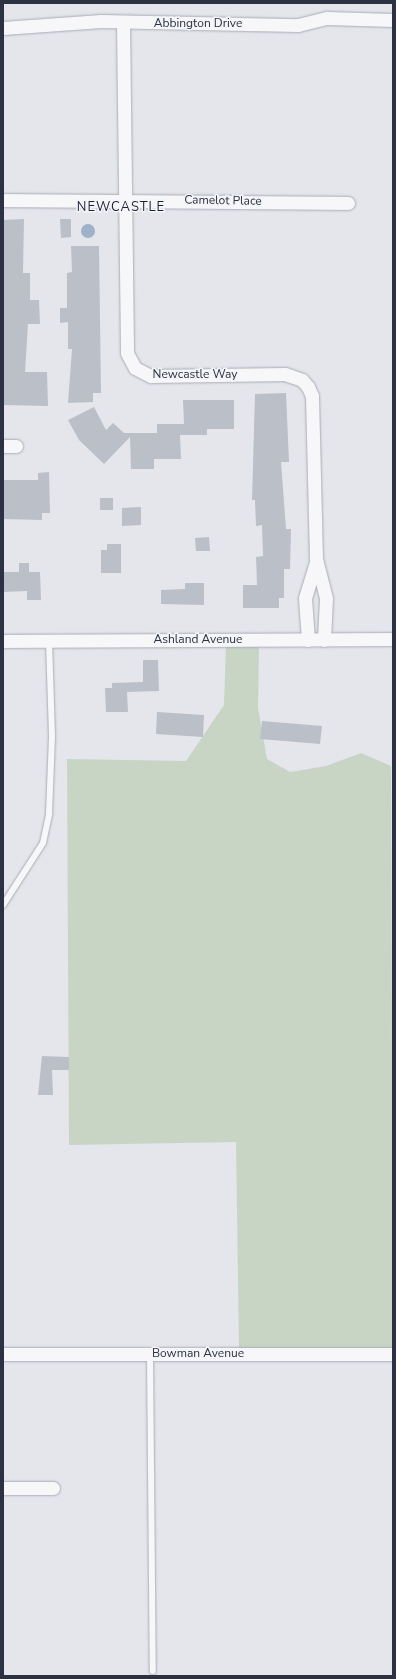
<!DOCTYPE html>
<style>
body{margin:0}
#map{position:relative;width:396px;height:1679px;overflow:hidden;background:#e4e6eb;font-family:"Nunito Sans",sans-serif}
div>[style]{position:absolute}
[style*='--x']{left:calc(var(--x)*1px);top:calc(var(--y)*1px);width:calc(var(--w)*1px);rotate:calc(var(--a)*1deg)}
.green>*{inset:0;background:#c8d5c5}
.water>*{inset:0;background:#a0b1ca}
.round{border-radius:50%}
.building>*{inset:0;background:#bbbfc8}
.roads{filter:drop-shadow(0 0 1px #a9acb5) drop-shadow(0 0 1px #a9acb5)}
.service>*{height:6px;margin:-3px;padding:0 3px;transform-origin:3px;border-radius:3px;background:#f7f7fa}
.minor>*{height:13px;margin:-6.5px;padding:0 6.5px;transform-origin:6.5px;border-radius:6.5px;background:#f7f7fa}
span{translate:-50% -50%;white-space:nowrap;text-align:center;line-height:1.15;-webkit-text-stroke:3px #f4f5f8;paint-order:stroke}
.street-label{font-size:12px;color:#2c3243}
.neighbourhood-label{font-size:13px;color:#1e2334;letter-spacing:1px}
.frame{position:absolute;inset:0;border:4px solid #2c3243;pointer-events:none}
</style>
<div id="map">
<div class="green">
<i style="clip-path:polygon(226px 646px,259px 646px,258px 708px,267px 759px,290px 772px,326px 766px,361px 753px,391px 766px,393px 1349px,239px 1348px,236px 1142px,69px 1145px,67px 759px,186px 761px,224px 705px)"></i>
</div>
<div class="water">
<i class="round" style="left:81px;top:224px;width:14px;height:14px"></i>
</div>
<div class="building">
<i style="clip-path:polygon(24px 219px,23px 273px,30px 273px,30px 300px,39px 300px,40px 324px,28px 324px,25px 372px,47px 372px,48px 406px,3px 405px,3px 220px)"></i>
<i style="clip-path:polygon(60px 219px,71px 219px,71px 237px,61px 238px)"></i>
<i style="clip-path:polygon(71px 246px,99px 246px,101px 393px,93px 393px,93px 402px,68px 403px,72px 349px,68px 349px,68px 322px,60px 323px,60px 308px,67px 308px,67px 273px,72px 272px)"></i>
<i style="clip-path:polygon(286px 393px,289px 462px,281px 462px,286px 529px,291px 529px,290px 569px,284px 569px,284px 598px,279px 598px,279px 608px,243px 608px,243px 585px,257px 585px,256px 557px,263px 556px,262px 525px,256px 526px,255px 500px,252px 500px,255px 394px)"></i>
<i style="clip-path:polygon(183px 400px,234px 400px,234px 429px,207px 429px,207px 435px,180px 435px,181px 459px,154px 459px,154px 469px,131px 469px,130px 437px,104px 464px,79px 440px,68px 420px,94px 407px,106px 430px,113px 423px,124px 433px,157px 433px,157px 424px,184px 424px)"></i>
<i style="clip-path:polygon(49px 472px,50px 513px,42px 513px,42px 520px,3px 519px,3px 480px,38px 480px,38px 473px)"></i>
<i style="clip-path:polygon(100px 498px,113px 498px,113px 510px,100px 510px)"></i>
<i style="clip-path:polygon(141px 507px,141px 525px,122px 526px,122px 508px)"></i>
<i style="clip-path:polygon(209px 537px,210px 551px,196px 551px,195px 538px)"></i>
<i style="clip-path:polygon(107px 544px,121px 544px,121px 573px,101px 573px,101px 550px,107px 550px)"></i>
<i style="clip-path:polygon(19px 563px,29px 563px,29px 572px,40px 572px,41px 600px,27px 600px,27px 591px,4px 592px,3px 572px,19px 572px)"></i>
<i style="clip-path:polygon(185px 583px,204px 583px,204px 605px,161px 604px,161px 590px,185px 589px)"></i>
<i style="clip-path:polygon(143px 660px,158px 660px,159px 691px,127px 692px,128px 712px,106px 712px,105px 688px,112px 688px,112px 683px,143px 682px)"></i>
<i style="clip-path:polygon(157px 712px,204px 715px,203px 737px,156px 734px)"></i>
<i style="clip-path:polygon(262px 721px,322px 726px,320px 744px,260px 739px)"></i>
<i style="clip-path:polygon(42px 1056px,69px 1057px,69px 1070px,52px 1070px,53px 1095px,38px 1095px)"></i>
</div>
<div class="roads">
<div class="service">
<i style="--x:3;--y:905;--w:74;--a:-57.2"></i>
<i style="--x:43;--y:843;--w:30;--a:-78"></i>
<i style="--x:49;--y:814;--w:78;--a:-87.8"></i>
<i style="--x:52;--y:736;--w:95;--a:-91.8"></i>
<i style="--x:150;--y:1354;--w:317;--a:89.5"></i>
</div>
<div class="minor">
<i style="--x:123;--y:22;--w:331;--a:89.3"></i>
<i style="--x:127;--y:353;--w:17;--a:62"></i>
<i style="--x:135;--y:368;--w:18;--a:27"></i>
<i style="--x:151;--y:376;--w:134;--a:-0.9"></i>
<i style="--x:285;--y:374;--w:18;--a:19"></i>
<i style="--x:302;--y:380;--w:9;--a:49"></i>
<i style="--x:308;--y:387;--w:10;--a:66"></i>
<i style="--x:312;--y:396;--w:163;--a:88.6"></i>
<i style="--x:316;--y:559;--w:40;--a:75.6"></i>
<i style="--x:326;--y:598;--w:42;--a:92.7"></i>
<i style="--x:3;--y:28;--w:98;--a:-4.1"></i>
<i style="--x:101;--y:21;--w:197;--a:1.2"></i>
<i style="--x:298;--y:25;--w:30;--a:-14"></i>
<i style="--x:327;--y:18;--w:66;--a:1.7"></i>
<i style="--x:3;--y:200;--w:345;--a:0.5"></i>
<i style="--x:3;--y:446;--w:13;--a:0"></i>
<i style="--x:308;--y:640;--w:42;--a:-94.1"></i>
<i style="--x:305;--y:598;--w:39;--a:-73"></i>
<i style="--x:3;--y:641;--w:390;--a:-0.3"></i>
<i style="--x:3;--y:1354;--w:390;--a:0"></i>
<i style="--x:3;--y:1488;--w:50;--a:0"></i>
</div>
</div>
<div class="street-label">
<span style="left:198px;top:24px">Abbington Drive</span>
<span style="left:223px;top:201px;rotate:1deg">Camelot Place</span>
<span style="left:195px;top:375px">Newcastle Way</span>
<span style="left:198px;top:640px">Ashland Avenue</span>
<span style="left:198px;top:1354px">Bowman Avenue</span>
</div>
<div class="neighbourhood-label">
<span style="left:121px;top:207px">NEWCASTLE</span>
</div>
<div class="frame"></div>
</div>
